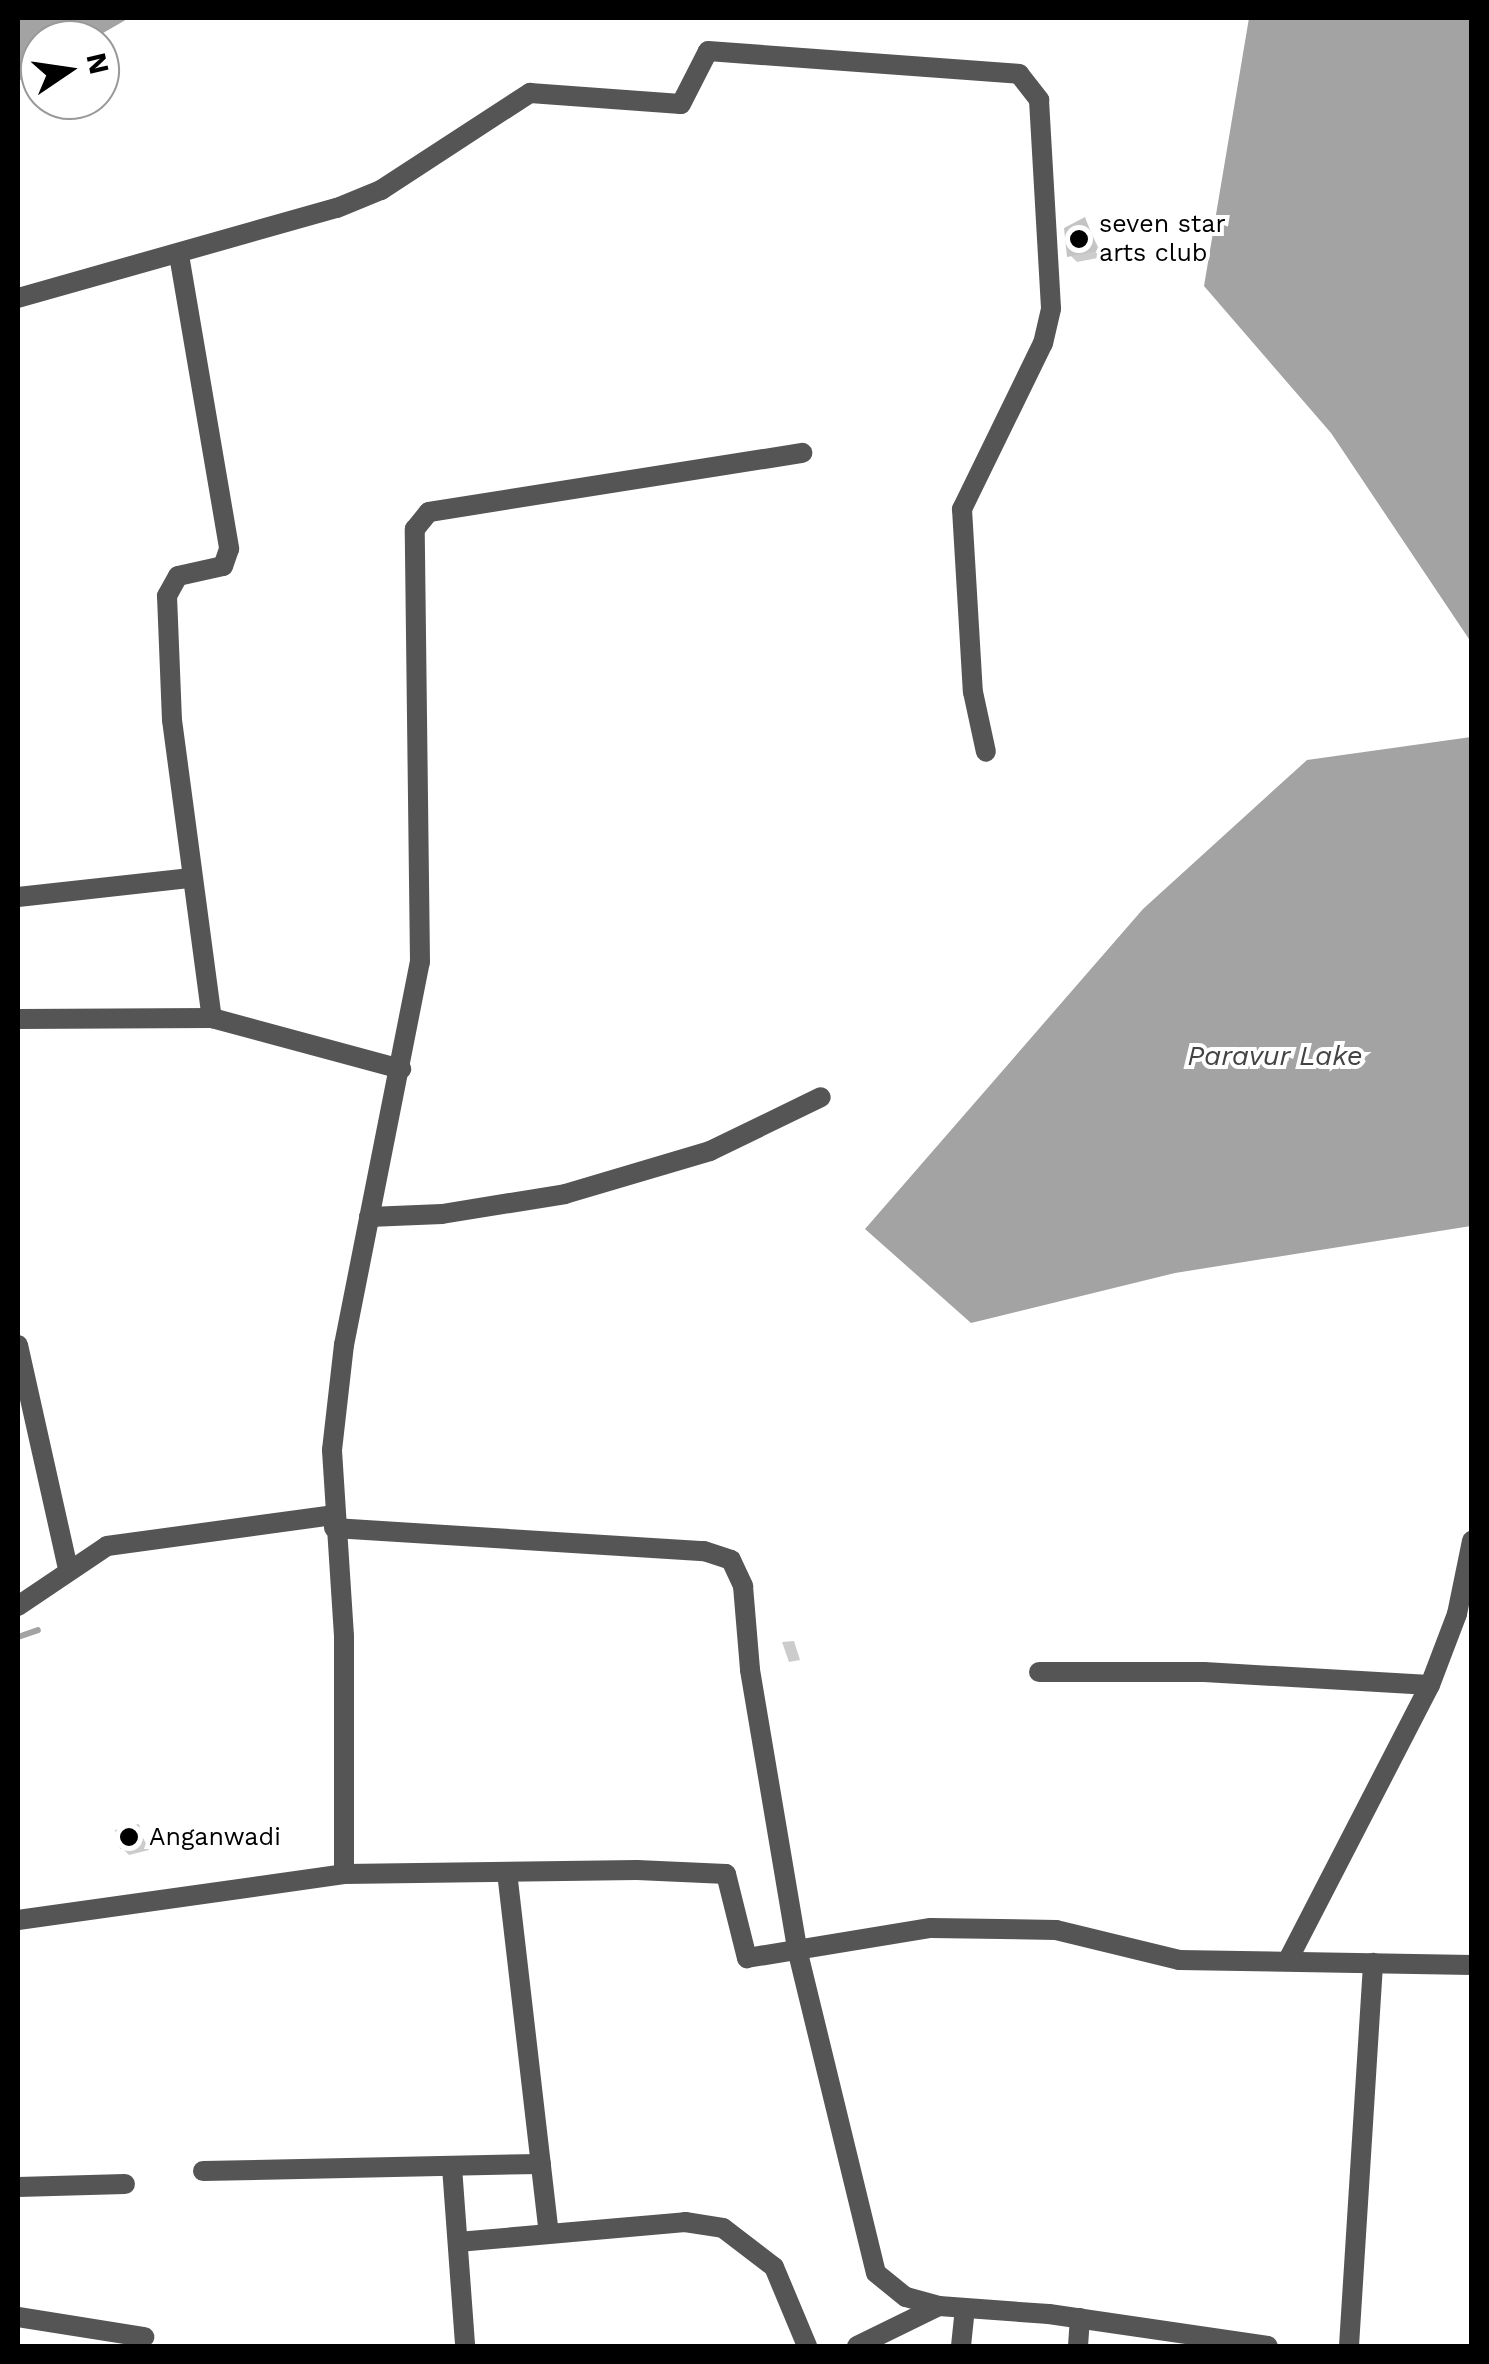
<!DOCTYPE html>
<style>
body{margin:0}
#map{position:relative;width:1489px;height:2364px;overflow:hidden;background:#fff;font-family:"Work Sans",sans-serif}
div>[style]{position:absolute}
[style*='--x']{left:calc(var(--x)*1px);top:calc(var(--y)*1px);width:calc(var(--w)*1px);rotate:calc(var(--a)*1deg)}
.water>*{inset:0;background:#a3a3a3}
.shadow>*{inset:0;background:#0003}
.stream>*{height:6px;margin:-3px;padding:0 3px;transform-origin:3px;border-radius:3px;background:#a3a3a3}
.building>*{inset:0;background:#c4c4c4}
.minor>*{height:20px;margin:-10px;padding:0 10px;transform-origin:10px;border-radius:10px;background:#555}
.dots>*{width:28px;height:28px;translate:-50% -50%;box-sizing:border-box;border:5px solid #fff;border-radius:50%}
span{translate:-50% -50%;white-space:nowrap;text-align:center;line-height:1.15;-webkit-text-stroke:8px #fff;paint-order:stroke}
.poi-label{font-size:25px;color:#000}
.left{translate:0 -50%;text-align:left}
.water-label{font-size:28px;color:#444;font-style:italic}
.frame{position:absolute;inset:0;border:20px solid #000;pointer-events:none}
.north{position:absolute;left:20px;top:20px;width:100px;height:100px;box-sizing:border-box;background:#fff;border:2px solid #999;border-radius:50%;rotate:77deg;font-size:28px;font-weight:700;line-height:40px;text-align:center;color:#000}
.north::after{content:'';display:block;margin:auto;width:35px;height:45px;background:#000;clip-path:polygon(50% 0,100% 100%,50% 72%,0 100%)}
</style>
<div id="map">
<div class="water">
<i style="clip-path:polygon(18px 18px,129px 18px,91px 40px,40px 40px,40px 70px,18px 81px)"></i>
<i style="clip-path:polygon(1249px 18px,1471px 18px,1471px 642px,1331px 433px,1204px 286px)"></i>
<i style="clip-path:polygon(1471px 737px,1471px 1226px,1175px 1273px,971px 1323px,865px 1229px,1143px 909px,1307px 760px)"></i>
</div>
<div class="shadow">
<i style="clip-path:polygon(1085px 220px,1103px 257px,1077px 262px,1070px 255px)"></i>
<i style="clip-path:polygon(794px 1641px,800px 1660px,789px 1662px,782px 1642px)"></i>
<i style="clip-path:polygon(138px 1827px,149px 1850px,129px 1855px,122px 1848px)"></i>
</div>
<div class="stream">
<i style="--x:18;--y:1637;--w:21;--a:-19"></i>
</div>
<div class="building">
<i style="clip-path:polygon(1085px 217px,1098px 251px,1067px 257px,1064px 228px)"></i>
<i style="clip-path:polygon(139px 1824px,143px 1843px,120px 1849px,115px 1830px)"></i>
</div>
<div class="minor">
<i style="--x:179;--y:255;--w:298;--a:80.3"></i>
<i style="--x:229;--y:549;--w:18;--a:109"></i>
<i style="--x:223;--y:566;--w:46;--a:167.5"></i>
<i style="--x:178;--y:576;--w:23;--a:119"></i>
<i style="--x:167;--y:596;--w:124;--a:87.7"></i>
<i style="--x:172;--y:720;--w:301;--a:82.4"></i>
<i style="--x:18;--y:298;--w:331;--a:-15.8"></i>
<i style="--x:337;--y:208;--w:48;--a:-22.2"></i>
<i style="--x:381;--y:190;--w:178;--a:-33.1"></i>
<i style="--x:530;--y:93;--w:151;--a:4.2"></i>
<i style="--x:681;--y:104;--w:59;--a:-63"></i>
<i style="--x:708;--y:51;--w:312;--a:4.2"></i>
<i style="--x:1019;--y:74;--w:33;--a:52"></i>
<i style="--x:1039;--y:100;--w:209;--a:86.7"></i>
<i style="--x:1051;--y:309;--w:35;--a:103"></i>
<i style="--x:1043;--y:343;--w:185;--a:116"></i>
<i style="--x:962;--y:509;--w:183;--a:86.6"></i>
<i style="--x:973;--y:692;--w:61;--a:77.8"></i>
<i style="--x:18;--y:897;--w:174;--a:-6.3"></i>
<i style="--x:18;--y:1019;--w:194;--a:-0.3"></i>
<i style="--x:212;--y:1018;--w:196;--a:15.1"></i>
<i style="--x:369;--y:1217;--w:73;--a:-2.4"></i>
<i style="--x:442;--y:1214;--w:125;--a:-9.2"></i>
<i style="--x:565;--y:1194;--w:151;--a:-16.5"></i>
<i style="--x:710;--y:1151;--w:123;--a:-25.9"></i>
<i style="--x:18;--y:1345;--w:229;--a:77.4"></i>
<i style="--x:334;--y:1528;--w:371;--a:3.6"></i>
<i style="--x:704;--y:1551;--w:28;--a:18"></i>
<i style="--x:731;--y:1560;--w:29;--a:65"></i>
<i style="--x:743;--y:1586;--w:84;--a:85.2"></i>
<i style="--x:750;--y:1670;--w:283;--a:80.4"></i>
<i style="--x:797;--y:1949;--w:333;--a:76.3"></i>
<i style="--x:876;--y:2273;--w:38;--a:39"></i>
<i style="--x:906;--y:2297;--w:34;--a:15"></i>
<i style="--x:939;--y:2306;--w:110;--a:4.2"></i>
<i style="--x:1049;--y:2314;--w:221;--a:8.3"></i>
<i style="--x:18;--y:1606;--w:107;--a:-34"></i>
<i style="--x:107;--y:1546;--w:228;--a:-7.8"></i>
<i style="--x:1039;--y:1672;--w:165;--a:0"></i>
<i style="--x:1204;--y:1672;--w:226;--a:3.3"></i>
<i style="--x:507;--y:1872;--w:364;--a:83.4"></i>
<i style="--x:344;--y:1874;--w:238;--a:-90"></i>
<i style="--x:344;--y:1636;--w:186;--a:-93.7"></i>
<i style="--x:332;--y:1450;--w:106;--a:-83.5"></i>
<i style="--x:344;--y:1345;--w:390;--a:-78.8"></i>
<i style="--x:420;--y:962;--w:433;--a:-90.7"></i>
<i style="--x:415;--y:529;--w:22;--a:-51"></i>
<i style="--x:429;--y:512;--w:378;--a:-9"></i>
<i style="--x:18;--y:1920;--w:329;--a:-8"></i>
<i style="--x:344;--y:1874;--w:293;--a:-0.8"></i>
<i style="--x:637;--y:1870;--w:89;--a:2.6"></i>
<i style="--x:726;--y:1874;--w:87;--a:76"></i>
<i style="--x:747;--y:1958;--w:186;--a:-9.3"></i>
<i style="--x:931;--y:1928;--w:125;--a:0.9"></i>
<i style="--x:1056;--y:1930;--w:127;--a:13.7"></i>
<i style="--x:1179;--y:1960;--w:293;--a:1"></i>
<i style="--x:1288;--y:1960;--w:309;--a:-62.7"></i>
<i style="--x:1430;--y:1685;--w:76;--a:-69.2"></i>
<i style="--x:1457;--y:1614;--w:75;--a:-78.4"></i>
<i style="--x:452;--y:2167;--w:179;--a:85.8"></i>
<i style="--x:203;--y:2171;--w:338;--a:-1.2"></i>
<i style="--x:18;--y:2187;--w:107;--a:-1.6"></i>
<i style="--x:458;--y:2242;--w:228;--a:-5"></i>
<i style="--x:685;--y:2222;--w:38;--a:9"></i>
<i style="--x:723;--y:2228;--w:64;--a:37.4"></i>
<i style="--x:774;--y:2267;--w:86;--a:67.3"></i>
<i style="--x:18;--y:2317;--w:128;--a:9"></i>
<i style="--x:857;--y:2346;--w:91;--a:-26"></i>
<i style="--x:961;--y:2346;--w:38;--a:-84"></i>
<i style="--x:1078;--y:2346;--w:28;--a:-86"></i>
<i style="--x:1349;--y:2346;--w:384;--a:-86.4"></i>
</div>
<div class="dots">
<i style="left:1079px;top:239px;background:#000"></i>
<i style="left:129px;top:1837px;background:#000"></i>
</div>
<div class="poi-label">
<span class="left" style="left:1099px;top:239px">seven star<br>arts club</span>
<span class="left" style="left:149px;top:1837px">Anganwadi</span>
</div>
<div class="water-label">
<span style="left:1275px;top:1056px">Paravur Lake</span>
</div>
<div class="frame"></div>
<div class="north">N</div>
</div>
